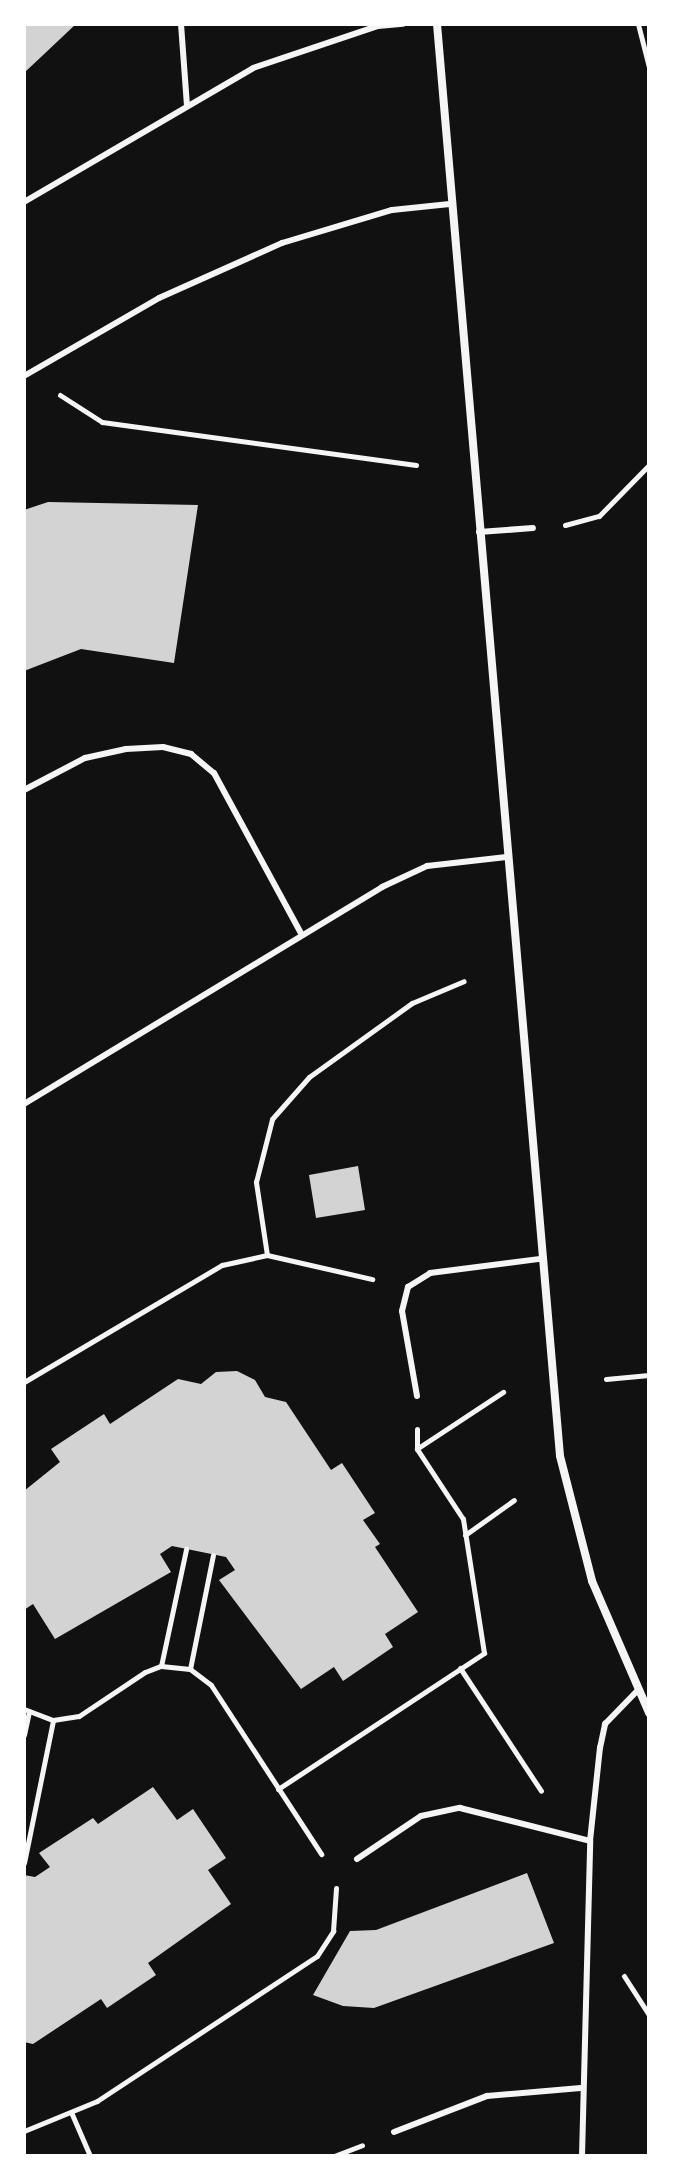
<!DOCTYPE html>
<style>
body{margin:0}
#map{position:relative;width:673px;height:2180px;overflow:hidden;background:#111;font-family:"Alegreya Sans",sans-serif}
div>[style]{position:absolute}
[style*='--x']{left:calc(var(--x)*1px);top:calc(var(--y)*1px);width:calc(var(--w)*1px);rotate:calc(var(--a)*1deg)}
.building>*{inset:0;background:#d3d3d3}
.path>*{height:5px;margin:-2.5px;padding:0 2.5px;transform-origin:2.5px;border-radius:2.5px;background:#f5f5f5}
.service>*{height:6px;margin:-3px;padding:0 3px;transform-origin:3px;border-radius:3px;background:#f5f5f5}
.minor>*{height:8px;margin:-4px;padding:0 4px;transform-origin:4px;border-radius:4px;background:#f5f5f5}
span{translate:-50% -50%;white-space:nowrap;text-align:center;line-height:1.15;-webkit-text-stroke:6px #fff;paint-order:stroke}
.frame{position:absolute;inset:0;border:26px solid #fff;pointer-events:none}
</style>
<div id="map">
<div class="building">
<i style="clip-path:polygon(24px 24px,76px 24px,24px 73px)"></i>
<i style="clip-path:polygon(48px 502px,198px 505px,174px 663px,81px 649px,24px 671px,24px 510px)"></i>
<i style="clip-path:polygon(358px 1166px,365px 1210px,316px 1218px,309px 1175px)"></i>
<i style="clip-path:polygon(237px 1371px,255px 1380px,265px 1397px,286px 1402px,331px 1470px,342px 1463px,375px 1513px,363px 1520px,380px 1544px,375px 1547px,418px 1612px,385px 1634px,393px 1647px,343px 1681px,334px 1667px,301px 1689px,219px 1580px,235px 1570px,226px 1557px,172px 1546px,160px 1554px,171px 1572px,55px 1639px,33px 1604px,24px 1610px,24px 1491px,60px 1462px,51px 1449px,104px 1414px,110px 1424px,178px 1379px,201px 1384px,216px 1372px)"></i>
<i style="clip-path:polygon(153px 1787px,177px 1820px,193px 1809px,226px 1858px,208px 1870px,231px 1904px,148px 1963px,156px 1975px,107px 2008px,101px 1999px,33px 2044px,24px 2042px,24px 1875px,35px 1877px,50px 1867px,39px 1853px,93px 1818px,98px 1824px)"></i>
<i style="clip-path:polygon(527px 1873px,554px 1943px,374px 2008px,343px 2006px,313px 1995px,350px 1931px,376px 1930px)"></i>
</div>
<div class="path">
<i style="--x:638;--y:24;--w:44;--a:75.7"></i>
<i style="--x:60;--y:395;--w:50;--a:32.7"></i>
<i style="--x:102;--y:422;--w:317;--a:7.8"></i>
<i style="--x:565;--y:525;--w:35;--a:-15"></i>
<i style="--x:599;--y:516;--w:71;--a:-45.6"></i>
<i style="--x:267;--y:1255;--w:74;--a:-98.6"></i>
<i style="--x:256;--y:1182;--w:65;--a:-75.7"></i>
<i style="--x:272;--y:1119;--w:56;--a:-48.6"></i>
<i style="--x:309;--y:1077;--w:127;--a:-35.7"></i>
<i style="--x:412;--y:1003;--w:56;--a:-22.9"></i>
<i style="--x:606;--y:1379;--w:43;--a:-5.3"></i>
<i style="--x:24;--y:1382;--w:230;--a:-30.6"></i>
<i style="--x:222;--y:1265;--w:46;--a:-12.5"></i>
<i style="--x:267;--y:1255;--w:108;--a:12.9"></i>
<i style="--x:418;--y:1448;--w:102;--a:-33.4"></i>
<i style="--x:465;--y:1535;--w:60;--a:-35.5"></i>
<i style="--x:161;--y:1666;--w:120;--a:-77.9"></i>
<i style="--x:460;--y:1668;--w:147;--a:56.6"></i>
<i style="--x:190;--y:1669;--w:116;--a:-78.6"></i>
<i style="--x:24;--y:1709;--w:31;--a:21"></i>
<i style="--x:53;--y:1720;--w:26;--a:-9"></i>
<i style="--x:79;--y:1716;--w:79;--a:-33.7"></i>
<i style="--x:145;--y:1672;--w:17;--a:-21"></i>
<i style="--x:161;--y:1666;--w:29;--a:6"></i>
<i style="--x:190;--y:1669;--w:26;--a:37"></i>
<i style="--x:211;--y:1685;--w:202;--a:56.9"></i>
<i style="--x:24;--y:1735;--w:24;--a:-78"></i>
<i style="--x:278;--y:1789;--w:247;--a:-33.4"></i>
<i style="--x:484;--y:1653;--w:136;--a:-98.9"></i>
<i style="--x:463;--y:1519;--w:84;--a:-123.3"></i>
<i style="--x:417;--y:1449;--w:20;--a:-90"></i>
<i style="--x:24;--y:1863;--w:146;--a:-78.5"></i>
<i style="--x:624;--y:1976;--w:46;--a:57.3"></i>
<i style="--x:71;--y:2112;--w:48;--a:66.6"></i>
<i style="--x:24;--y:2131;--w:79;--a:-22.3"></i>
<i style="--x:97;--y:2101;--w:263;--a:-33.4"></i>
<i style="--x:317;--y:1956;--w:30;--a:-57"></i>
<i style="--x:333;--y:1931;--w:43;--a:-86"></i>
<i style="--x:334;--y:2156;--w:30;--a:-21"></i>
</div>
<div class="service">
<i style="--x:181;--y:24;--w:81;--a:85.8"></i>
<i style="--x:24;--y:202;--w:265;--a:-30.3"></i>
<i style="--x:253;--y:68;--w:132;--a:-18.6"></i>
<i style="--x:378;--y:26;--w:25;--a:-5"></i>
<i style="--x:24;--y:376;--w:156;--a:-30"></i>
<i style="--x:159;--y:298;--w:135;--a:-24.1"></i>
<i style="--x:282;--y:243;--w:115;--a:-16.7"></i>
<i style="--x:392;--y:210;--w:58;--a:-5.9"></i>
<i style="--x:479;--y:532;--w:54;--a:-4.2"></i>
<i style="--x:24;--y:790;--w:69;--a:-27.7"></i>
<i style="--x:85;--y:758;--w:42;--a:-12.4"></i>
<i style="--x:126;--y:749;--w:37;--a:-3"></i>
<i style="--x:163;--y:747;--w:29;--a:14"></i>
<i style="--x:191;--y:754;--w:30;--a:40"></i>
<i style="--x:214;--y:773;--w:184;--a:61.5"></i>
<i style="--x:24;--y:1104;--w:419;--a:-31.2"></i>
<i style="--x:382;--y:887;--w:50;--a:-25"></i>
<i style="--x:427;--y:866;--w:80;--a:-6.5"></i>
<i style="--x:417;--y:1396;--w:86;--a:-100"></i>
<i style="--x:402;--y:1311;--w:25;--a:-76"></i>
<i style="--x:408;--y:1287;--w:26;--a:-32"></i>
<i style="--x:430;--y:1273;--w:111;--a:-7.3"></i>
<i style="--x:357;--y:1859;--w:77;--a:-33.9"></i>
<i style="--x:421;--y:1816;--w:40;--a:-12"></i>
<i style="--x:460;--y:1808;--w:134;--a:14.2"></i>
<i style="--x:394;--y:2132;--w:100;--a:-21.2"></i>
<i style="--x:487;--y:2096;--w:94;--a:-4.9"></i>
<i style="--x:582;--y:2156;--w:315;--a:-88.5"></i>
<i style="--x:590;--y:1841;--w:94;--a:-83.9"></i>
<i style="--x:600;--y:1748;--w:25;--a:-78"></i>
<i style="--x:605;--y:1724;--w:46;--a:-45.9"></i>
</div>
<div class="minor">
<i style="--x:437;--y:24;--w:1437;--a:85.09"></i>
<i style="--x:560;--y:1456;--w:129;--a:75.6"></i>
<i style="--x:592;--y:1581;--w:144;--a:66.6"></i>
</div>
<div class="frame"></div>
</div>
